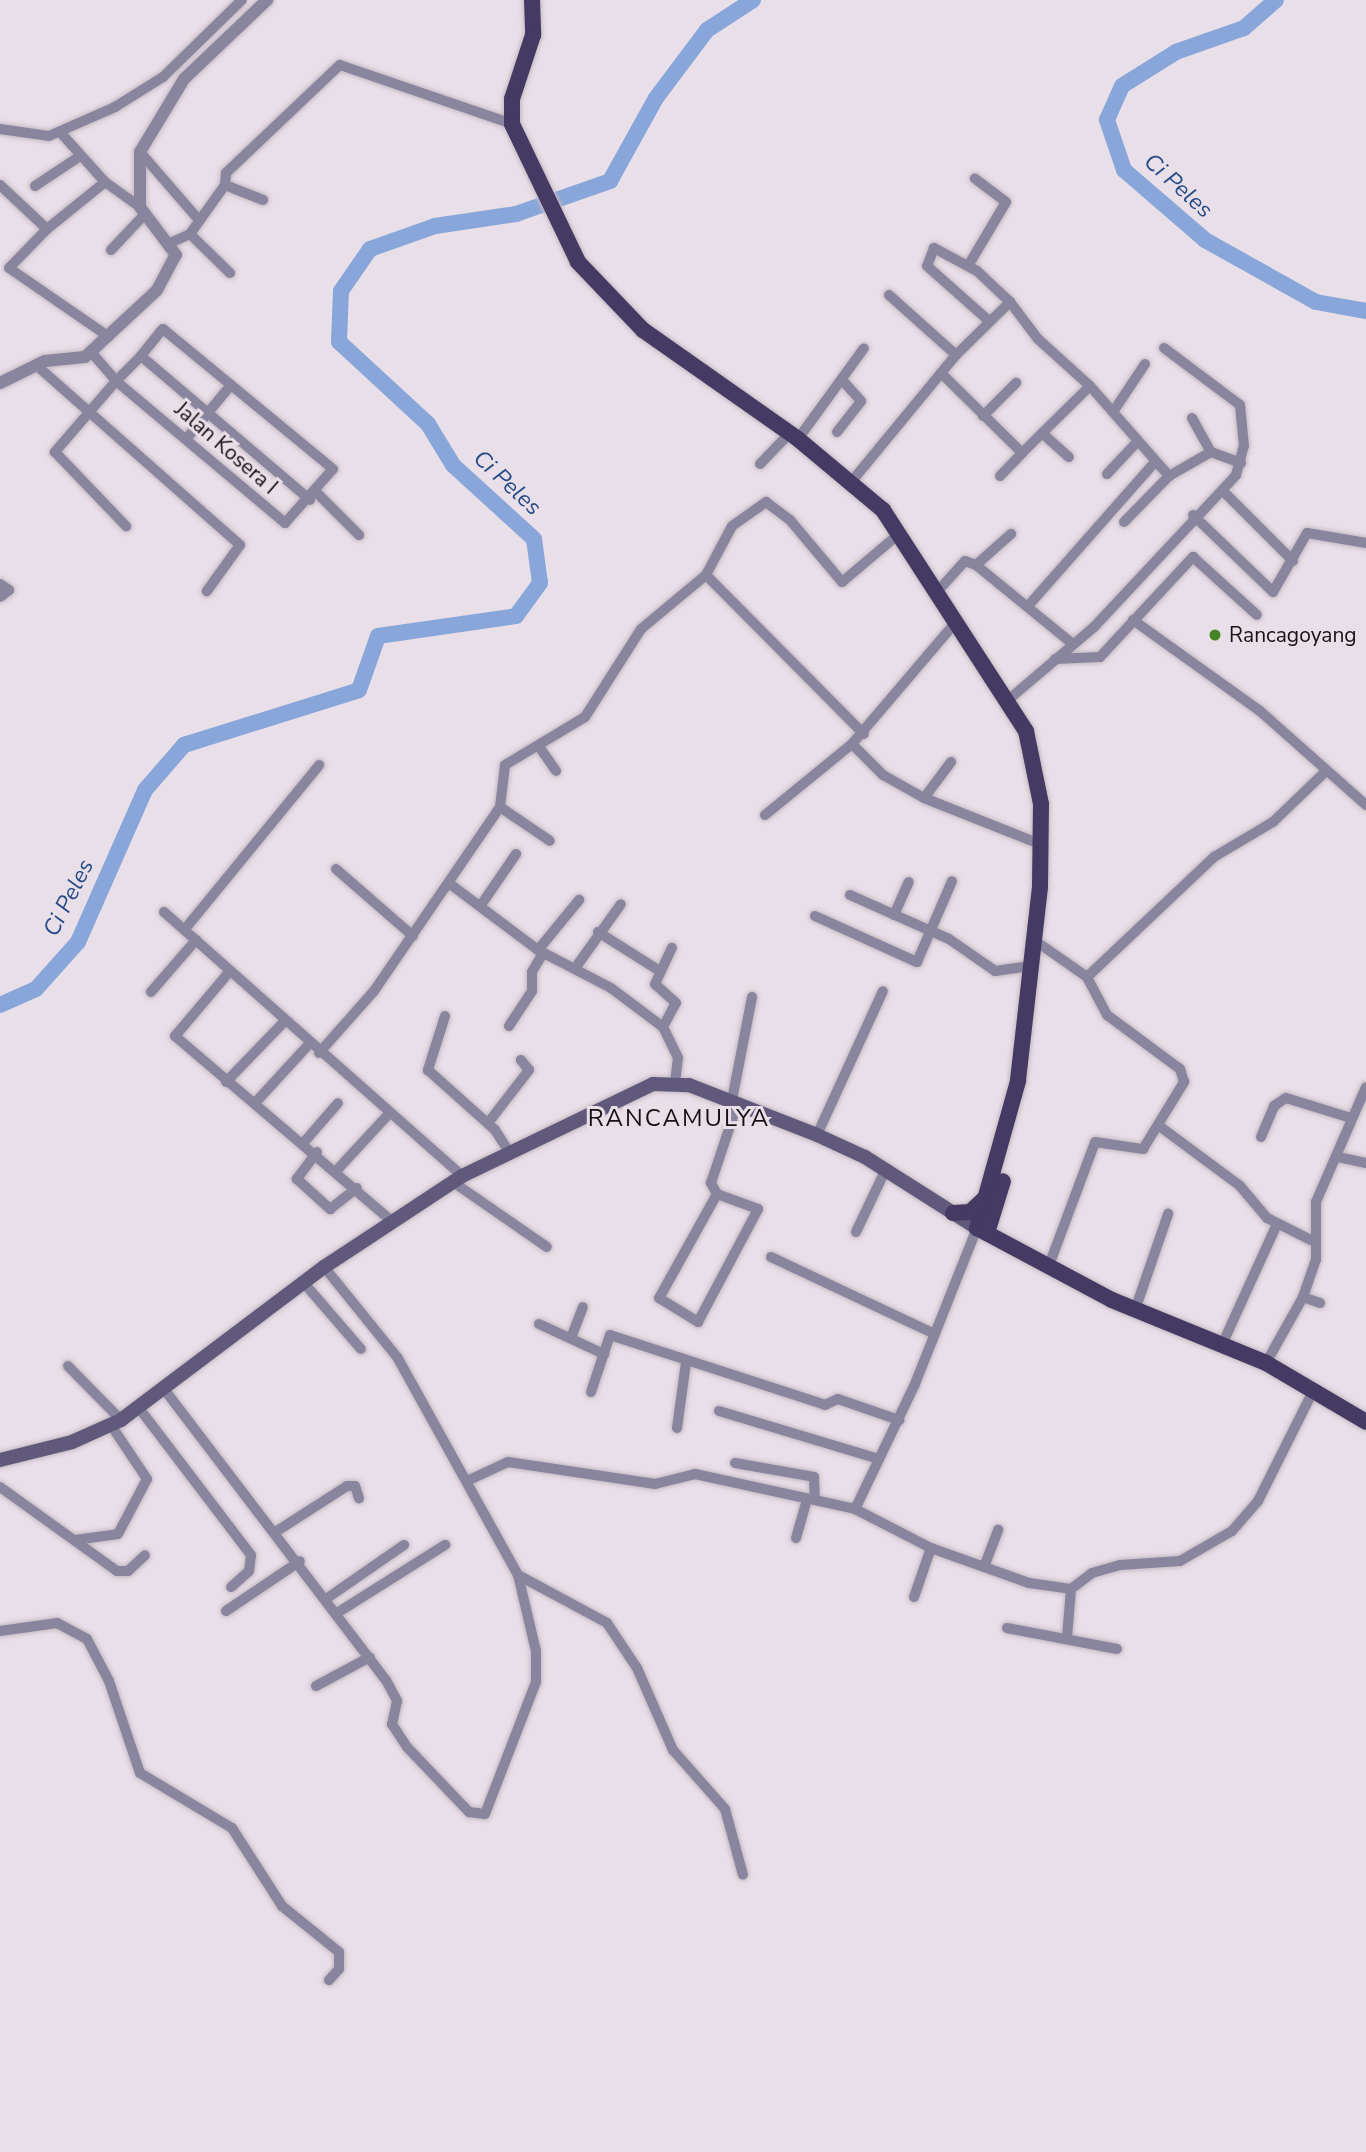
<!DOCTYPE html>
<style>
body{margin:0}
#map{position:relative;width:1366px;height:2152px;overflow:hidden;background:#e9dfe8;font-family:"Nunito Sans",sans-serif}
div>[style]{position:absolute}
[style*='--x']{left:calc(var(--x)*1px);top:calc(var(--y)*1px);width:calc(var(--w)*1px);rotate:calc(var(--a)*1deg)}
.river>*{height:16px;margin:-8px;padding:0 8px;transform-origin:8px;border-radius:8px;background:#88a6d9}
.roads{filter:drop-shadow(0 0 2px #c3bac2) drop-shadow(0 0 2px #c3bac2)}
.minor>*{height:10px;margin:-5px;padding:0 5px;transform-origin:5px;border-radius:5px;background:#8a859e}
.tertiary>*{height:12px;margin:-6px;padding:0 6px;transform-origin:6px;border-radius:6px;background:#8a859e}
.secondary>*{height:14px;margin:-7px;padding:0 7px;transform-origin:7px;border-radius:7px;background:#60597b}
.primary>*{height:16px;margin:-8px;padding:0 8px;transform-origin:8px;border-radius:8px;background:#443a63}
.dots>*{width:19px;height:19px;translate:-50% -50%;box-sizing:border-box;border:4px solid #e9dfe8;border-radius:50%}
span{translate:-50% -50%;white-space:nowrap;text-align:center;line-height:1.15;-webkit-text-stroke:6px #e9dfe8;paint-order:stroke}
.street-label{font-size:21px;color:#151114}
.poi-label{font-size:21px;color:#151114}
.left{translate:0 -50%;text-align:left}
.water-label{font-size:23px;color:#264b89;font-style:italic}
.quarter-label{font-size:24px;color:#151114;letter-spacing:2px}
</style>
<div id="map">
<div class="river">
<i style="--x:1276;--y:0;--w:43;--a:138.8"></i>
<i style="--x:1244;--y:28;--w:72;--a:160.6"></i>
<i style="--x:1176;--y:52;--w:64;--a:147.8"></i>
<i style="--x:1122;--y:86;--w:37;--a:114"></i>
<i style="--x:1107;--y:120;--w:53;--a:71.2"></i>
<i style="--x:1124;--y:170;--w:107;--a:40.8"></i>
<i style="--x:1205;--y:240;--w:127;--a:29.2"></i>
<i style="--x:1316;--y:302;--w:51;--a:10.2"></i>
<i style="--x:0;--y:1005;--w:39;--a:-24"></i>
<i style="--x:36;--y:989;--w:63;--a:-48.2"></i>
<i style="--x:78;--y:942;--w:166;--a:-66.2"></i>
<i style="--x:145;--y:790;--w:60;--a:-49.1"></i>
<i style="--x:184;--y:745;--w:183;--a:-17.4"></i>
<i style="--x:359;--y:690;--w:57;--a:-70.6"></i>
<i style="--x:378;--y:636;--w:139;--a:-8.2"></i>
<i style="--x:516;--y:616;--w:41;--a:-54"></i>
<i style="--x:540;--y:583;--w:44;--a:-97.8"></i>
<i style="--x:534;--y:539;--w:110;--a:-137.6"></i>
<i style="--x:453;--y:465;--w:48;--a:-121.4"></i>
<i style="--x:428;--y:424;--w:121;--a:-137.3"></i>
<i style="--x:339;--y:342;--w:51;--a:-87.8"></i>
<i style="--x:341;--y:291;--w:51;--a:-55.4"></i>
<i style="--x:370;--y:249;--w:69;--a:-19.5"></i>
<i style="--x:435;--y:226;--w:82;--a:-8.4"></i>
<i style="--x:516;--y:214;--w:100;--a:-19.3"></i>
<i style="--x:610;--y:181;--w:95;--a:-61"></i>
<i style="--x:656;--y:98;--w:85;--a:-53.1"></i>
<i style="--x:707;--y:30;--w:55;--a:-33.1"></i>
</div>
<div class="roads">
<div class="minor">
<i style="--x:0;--y:129;--w:49;--a:8.1"></i>
<i style="--x:49;--y:136;--w:72;--a:-23.7"></i>
<i style="--x:115;--y:107;--w:57;--a:-32"></i>
<i style="--x:163;--y:77;--w:110;--a:-44.3"></i>
<i style="--x:61;--y:133;--w:66;--a:48.1"></i>
<i style="--x:105;--y:182;--w:43;--a:35.5"></i>
<i style="--x:140;--y:152;--w:90;--a:49.1"></i>
<i style="--x:0;--y:185;--w:64;--a:43.1"></i>
<i style="--x:47;--y:229;--w:75;--a:-39"></i>
<i style="--x:225;--y:185;--w:12;--a:-85"></i>
<i style="--x:226;--y:173;--w:157;--a:-43.5"></i>
<i style="--x:340;--y:65;--w:182;--a:18.9"></i>
<i style="--x:35;--y:186;--w:54;--a:-33.7"></i>
<i style="--x:47;--y:229;--w:54;--a:134.3"></i>
<i style="--x:9;--y:268;--w:121;--a:34.6"></i>
<i style="--x:190;--y:234;--w:60;--a:-54.5"></i>
<i style="--x:225;--y:185;--w:41;--a:21.5"></i>
<i style="--x:170;--y:243;--w:22;--a:-24"></i>
<i style="--x:190;--y:234;--w:56;--a:44.3"></i>
<i style="--x:111;--y:250;--w:50;--a:-46.6"></i>
<i style="--x:968;--y:266;--w:74;--a:-59.3"></i>
<i style="--x:1006;--y:202;--w:39;--a:-143"></i>
<i style="--x:889;--y:295;--w:90;--a:41.8"></i>
<i style="--x:1010;--y:302;--w:46;--a:52.9"></i>
<i style="--x:1038;--y:339;--w:70;--a:42.1"></i>
<i style="--x:92;--y:353;--w:37;--a:49"></i>
<i style="--x:116;--y:381;--w:221;--a:40"></i>
<i style="--x:285;--y:523;--w:72;--a:-48.4"></i>
<i style="--x:333;--y:469;--w:220;--a:-140.5"></i>
<i style="--x:163;--y:329;--w:3;--a:135"></i>
<i style="--x:161;--y:331;--w:32;--a:129"></i>
<i style="--x:141;--y:356;--w:35;--a:135"></i>
<i style="--x:116;--y:381;--w:94;--a:130.7"></i>
<i style="--x:55;--y:452;--w:103;--a:46.2"></i>
<i style="--x:141;--y:356;--w:222;--a:40.4"></i>
<i style="--x:36;--y:365;--w:272;--a:41.4"></i>
<i style="--x:240;--y:545;--w:57;--a:125.7"></i>
<i style="--x:941;--y:373;--w:114;--a:44.6"></i>
<i style="--x:1022;--y:453;--w:95;--a:-44.6"></i>
<i style="--x:1090;--y:386;--w:120;--a:48.7"></i>
<i style="--x:1169;--y:476;--w:48;--a:-29.7"></i>
<i style="--x:1211;--y:452;--w:32;--a:20"></i>
<i style="--x:1115;--y:409;--w:54;--a:-56.3"></i>
<i style="--x:983;--y:416;--w:47;--a:-45"></i>
<i style="--x:1192;--y:418;--w:39;--a:61"></i>
<i style="--x:837;--y:432;--w:39;--a:-52"></i>
<i style="--x:861;--y:401;--w:27;--a:-132"></i>
<i style="--x:1042;--y:433;--w:36;--a:42"></i>
<i style="--x:187;--y:438;--w:69;--a:-50.3"></i>
<i style="--x:798;--y:439;--w:112;--a:-54"></i>
<i style="--x:760;--y:464;--w:42;--a:-46"></i>
<i style="--x:1107;--y:474;--w:42;--a:-46.9"></i>
<i style="--x:1000;--y:476;--w:32;--a:-46"></i>
<i style="--x:852;--y:481;--w:163;--a:-50.5"></i>
<i style="--x:956;--y:355;--w:76;--a:-44.5"></i>
<i style="--x:1010;--y:302;--w:45;--a:-136.8"></i>
<i style="--x:977;--y:271;--w:49;--a:-151.9"></i>
<i style="--x:934;--y:248;--w:19;--a:111"></i>
<i style="--x:927;--y:266;--w:83;--a:41.6"></i>
<i style="--x:1223;--y:491;--w:99;--a:45"></i>
<i style="--x:316;--y:492;--w:61;--a:45"></i>
<i style="--x:1193;--y:515;--w:111;--a:43.9"></i>
<i style="--x:1273;--y:592;--w:68;--a:-60"></i>
<i style="--x:1307;--y:533;--w:60;--a:9.6"></i>
<i style="--x:1124;--y:522;--w:64;--a:-45.6"></i>
<i style="--x:976;--y:565;--w:125;--a:39.2"></i>
<i style="--x:706;--y:575;--w:224;--a:45.2"></i>
<i style="--x:0;--y:584;--w:11;--a:34"></i>
<i style="--x:9;--y:590;--w:11;--a:142"></i>
<i style="--x:936;--y:593;--w:43;--a:-47.8"></i>
<i style="--x:965;--y:561;--w:12;--a:20"></i>
<i style="--x:976;--y:565;--w:47;--a:-41.5"></i>
<i style="--x:1028;--y:606;--w:192;--a:-48.6"></i>
<i style="--x:1133;--y:620;--w:156;--a:35.6"></i>
<i style="--x:1260;--y:711;--w:142;--a:41.6"></i>
<i style="--x:955;--y:623;--w:159;--a:130.4"></i>
<i style="--x:852;--y:744;--w:44;--a:45"></i>
<i style="--x:883;--y:775;--w:47;--a:29.3"></i>
<i style="--x:924;--y:798;--w:127;--a:21.7"></i>
<i style="--x:1055;--y:659;--w:45;--a:-2.5"></i>
<i style="--x:1100;--y:657;--w:137;--a:-47.1"></i>
<i style="--x:1193;--y:557;--w:86;--a:42.2"></i>
<i style="--x:1008;--y:700;--w:113;--a:-40.3"></i>
<i style="--x:1094;--y:627;--w:208;--a:-46.9"></i>
<i style="--x:1236;--y:475;--w:30;--a:-75"></i>
<i style="--x:1244;--y:446;--w:41;--a:-95.6"></i>
<i style="--x:1240;--y:405;--w:95;--a:-143.1"></i>
<i style="--x:540;--y:748;--w:28;--a:55"></i>
<i style="--x:924;--y:798;--w:45;--a:-53.1"></i>
<i style="--x:500;--y:807;--w:60;--a:34.2"></i>
<i style="--x:765;--y:815;--w:112;--a:-39.2"></i>
<i style="--x:336;--y:869;--w:102;--a:41"></i>
<i style="--x:450;--y:884;--w:110;--a:36.9"></i>
<i style="--x:538;--y:950;--w:82;--a:27.5"></i>
<i style="--x:611;--y:988;--w:65;--a:36.9"></i>
<i style="--x:663;--y:1027;--w:34;--a:64"></i>
<i style="--x:678;--y:1058;--w:24;--a:97"></i>
<i style="--x:850;--y:895;--w:108;--a:24"></i>
<i style="--x:949;--y:939;--w:56;--a:34.8"></i>
<i style="--x:995;--y:971;--w:36;--a:-8"></i>
<i style="--x:481;--y:905;--w:62;--a:-55.5"></i>
<i style="--x:164;--y:912;--w:398;--a:41.5"></i>
<i style="--x:894;--y:915;--w:36;--a:-66"></i>
<i style="--x:815;--y:916;--w:112;--a:24.3"></i>
<i style="--x:917;--y:962;--w:88;--a:-66.6"></i>
<i style="--x:185;--y:929;--w:212;--a:-50.7"></i>
<i style="--x:598;--y:932;--w:73;--a:32.2"></i>
<i style="--x:1034;--y:940;--w:65;--a:34.9"></i>
<i style="--x:538;--y:950;--w:65;--a:-50.6"></i>
<i style="--x:576;--y:967;--w:77;--a:-54.5"></i>
<i style="--x:230;--y:971;--w:85;--a:130.2"></i>
<i style="--x:175;--y:1036;--w:287;--a:40.5"></i>
<i style="--x:151;--y:992;--w:69;--a:-49.1"></i>
<i style="--x:445;--y:1016;--w:57;--a:107.5"></i>
<i style="--x:428;--y:1070;--w:90;--a:41.8"></i>
<i style="--x:495;--y:1130;--w:24;--a:57"></i>
<i style="--x:509;--y:1026;--w:42;--a:-56.7"></i>
<i style="--x:532;--y:991;--w:19;--a:-90"></i>
<i style="--x:532;--y:972;--w:22;--a:-60"></i>
<i style="--x:663;--y:1027;--w:27;--a:-62"></i>
<i style="--x:676;--y:1003;--w:28;--a:-138"></i>
<i style="--x:655;--y:984;--w:40;--a:-65"></i>
<i style="--x:319;--y:1053;--w:83;--a:-48.4"></i>
<i style="--x:374;--y:991;--w:223;--a:-55.6"></i>
<i style="--x:500;--y:807;--w:42;--a:-83.2"></i>
<i style="--x:505;--y:765;--w:93;--a:-31"></i>
<i style="--x:585;--y:717;--w:104;--a:-57.5"></i>
<i style="--x:641;--y:629;--w:85;--a:-39.7"></i>
<i style="--x:706;--y:575;--w:55;--a:-62"></i>
<i style="--x:732;--y:526;--w:42;--a:-35.2"></i>
<i style="--x:766;--y:502;--w:30;--a:37"></i>
<i style="--x:790;--y:520;--w:81;--a:50"></i>
<i style="--x:842;--y:582;--w:76;--a:-40.2"></i>
<i style="--x:226;--y:1082;--w:83;--a:-46"></i>
<i style="--x:732;--y:1100;--w:105;--a:-79"></i>
<i style="--x:255;--y:1103;--w:80;--a:-47.5"></i>
<i style="--x:488;--y:1123;--w:67;--a:-52.3"></i>
<i style="--x:529;--y:1070;--w:13;--a:-129"></i>
<i style="--x:1162;--y:1128;--w:97;--a:36.6"></i>
<i style="--x:1240;--y:1186;--w:42;--a:49.8"></i>
<i style="--x:1267;--y:1218;--w:49;--a:26.6"></i>
<i style="--x:817;--y:1135;--w:158;--a:-65.4"></i>
<i style="--x:1261;--y:1137;--w:34;--a:-67"></i>
<i style="--x:1274;--y:1106;--w:14;--a:-34"></i>
<i style="--x:1286;--y:1098;--w:68;--a:17.1"></i>
<i style="--x:305;--y:1141;--w:50;--a:-49"></i>
<i style="--x:317;--y:1152;--w:34;--a:127"></i>
<i style="--x:297;--y:1179;--w:45;--a:42.3"></i>
<i style="--x:330;--y:1209;--w:34;--a:-38"></i>
<i style="--x:1338;--y:1157;--w:29;--a:12"></i>
<i style="--x:337;--y:1170;--w:75;--a:-47.2"></i>
<i style="--x:453;--y:1182;--w:114;--a:34.7"></i>
<i style="--x:717;--y:1194;--w:119;--a:119.1"></i>
<i style="--x:659;--y:1298;--w:46;--a:31.6"></i>
<i style="--x:698;--y:1322;--w:128;--a:-62"></i>
<i style="--x:758;--y:1209;--w:44;--a:-159.9"></i>
<i style="--x:717;--y:1194;--w:13;--a:-119"></i>
<i style="--x:711;--y:1183;--w:85;--a:-71.6"></i>
<i style="--x:977;--y:1228;--w:168;--a:111.7"></i>
<i style="--x:915;--y:1384;--w:139;--a:115.6"></i>
<i style="--x:855;--y:1509;--w:85;--a:27.2"></i>
<i style="--x:931;--y:1548;--w:104;--a:19.7"></i>
<i style="--x:1029;--y:1583;--w:42;--a:8.1"></i>
<i style="--x:1071;--y:1589;--w:26;--a:-37"></i>
<i style="--x:1092;--y:1573;--w:29;--a:-16"></i>
<i style="--x:1120;--y:1565;--w:60;--a:-3.8"></i>
<i style="--x:1180;--y:1561;--w:60;--a:-30"></i>
<i style="--x:1232;--y:1531;--w:40;--a:-49"></i>
<i style="--x:1258;--y:1501;--w:125;--a:-63.4"></i>
<i style="--x:856;--y:1232;--w:68;--a:-64.6"></i>
<i style="--x:771;--y:1257;--w:181;--a:25.2"></i>
<i style="--x:1048;--y:1268;--w:134;--a:-69.5"></i>
<i style="--x:1095;--y:1142;--w:49;--a:8.3"></i>
<i style="--x:1143;--y:1149;--w:79;--a:-58.5"></i>
<i style="--x:1184;--y:1082;--w:14;--a:-107"></i>
<i style="--x:1180;--y:1069;--w:91;--a:-143.5"></i>
<i style="--x:1107;--y:1015;--w:43;--a:-117.8"></i>
<i style="--x:1087;--y:977;--w:175;--a:-43.4"></i>
<i style="--x:1214;--y:857;--w:69;--a:-30.7"></i>
<i style="--x:1273;--y:822;--w:72;--a:-43.9"></i>
<i style="--x:304;--y:1283;--w:87;--a:49.2"></i>
<i style="--x:1320;--y:1303;--w:18;--a:-161"></i>
<i style="--x:1303;--y:1297;--w:39;--a:-71"></i>
<i style="--x:1316;--y:1260;--w:58;--a:-90"></i>
<i style="--x:1316;--y:1202;--w:125;--a:-66.5"></i>
<i style="--x:1135;--y:1310;--w:102;--a:-71"></i>
<i style="--x:539;--y:1324;--w:72;--a:24.8"></i>
<i style="--x:571;--y:1338;--w:33;--a:-69"></i>
<i style="--x:1221;--y:1347;--w:135;--a:-65.5"></i>
<i style="--x:1266;--y:1363;--w:76;--a:-60.7"></i>
<i style="--x:68;--y:1366;--w:76;--a:45.5"></i>
<i style="--x:164;--y:1389;--w:366;--a:52.7"></i>
<i style="--x:386;--y:1680;--w:24;--a:62"></i>
<i style="--x:397;--y:1701;--w:24;--a:102"></i>
<i style="--x:392;--y:1724;--w:27;--a:57"></i>
<i style="--x:407;--y:1747;--w:90;--a:46.4"></i>
<i style="--x:469;--y:1812;--w:16;--a:7"></i>
<i style="--x:485;--y:1814;--w:142;--a:-68.9"></i>
<i style="--x:536;--y:1682;--w:31;--a:-90"></i>
<i style="--x:536;--y:1651;--w:78;--a:-103.3"></i>
<i style="--x:518;--y:1575;--w:249;--a:-119"></i>
<i style="--x:397;--y:1357;--w:116;--a:-129"></i>
<i style="--x:591;--y:1392;--w:60;--a:-71.6"></i>
<i style="--x:610;--y:1335;--w:226;--a:18"></i>
<i style="--x:825;--y:1405;--w:14;--a:-25"></i>
<i style="--x:838;--y:1399;--w:65;--a:19"></i>
<i style="--x:139;--y:1408;--w:185;--a:52.7"></i>
<i style="--x:251;--y:1555;--w:16;--a:97"></i>
<i style="--x:249;--y:1571;--w:24;--a:138"></i>
<i style="--x:719;--y:1411;--w:167;--a:16.7"></i>
<i style="--x:677;--y:1428;--w:67;--a:-82.2"></i>
<i style="--x:735;--y:1463;--w:80;--a:10"></i>
<i style="--x:814;--y:1477;--w:23;--a:88"></i>
<i style="--x:469;--y:1480;--w:43;--a:-24.8"></i>
<i style="--x:508;--y:1462;--w:149;--a:8.5"></i>
<i style="--x:655;--y:1484;--w:41;--a:-14"></i>
<i style="--x:695;--y:1474;--w:164;--a:12.3"></i>
<i style="--x:0;--y:1487;--w:144;--a:35.7"></i>
<i style="--x:117;--y:1571;--w:11;--a:0"></i>
<i style="--x:128;--y:1571;--w:23;--a:-43"></i>
<i style="--x:277;--y:1531;--w:83;--a:-32.7"></i>
<i style="--x:347;--y:1486;--w:8;--a:0"></i>
<i style="--x:355;--y:1486;--w:13;--a:72"></i>
<i style="--x:796;--y:1538;--w:40;--a:-74"></i>
<i style="--x:75;--y:1540;--w:43;--a:-7.9"></i>
<i style="--x:118;--y:1534;--w:62;--a:-62.2"></i>
<i style="--x:147;--y:1479;--w:65;--a:-123.7"></i>
<i style="--x:984;--y:1567;--w:40;--a:-69"></i>
<i style="--x:518;--y:1575;--w:101;--a:28.3"></i>
<i style="--x:607;--y:1623;--w:54;--a:56.3"></i>
<i style="--x:637;--y:1668;--w:90;--a:66.3"></i>
<i style="--x:673;--y:1750;--w:79;--a:48.6"></i>
<i style="--x:725;--y:1809;--w:68;--a:74.7"></i>
<i style="--x:914;--y:1597;--w:52;--a:-70.9"></i>
<i style="--x:326;--y:1599;--w:95;--a:-34.7"></i>
<i style="--x:226;--y:1611;--w:89;--a:-34"></i>
<i style="--x:337;--y:1613;--w:128;--a:-32.2"></i>
<i style="--x:1007;--y:1628;--w:112;--a:10.8"></i>
<i style="--x:0;--y:1631;--w:58;--a:-8"></i>
<i style="--x:57;--y:1623;--w:34;--a:28"></i>
<i style="--x:87;--y:1639;--w:47;--a:62.4"></i>
<i style="--x:109;--y:1681;--w:97;--a:71.4"></i>
<i style="--x:140;--y:1773;--w:107;--a:30.9"></i>
<i style="--x:232;--y:1828;--w:93;--a:57.3"></i>
<i style="--x:282;--y:1906;--w:73;--a:38.9"></i>
<i style="--x:339;--y:1952;--w:17;--a:90"></i>
<i style="--x:339;--y:1969;--w:15;--a:132"></i>
<i style="--x:1067;--y:1637;--w:48;--a:-85.2"></i>
<i style="--x:316;--y:1686;--w:61;--a:-28.2"></i>
</div>
<div class="tertiary">
<i style="--x:0;--y:383;--w:50;--a:-26.1"></i>
<i style="--x:45;--y:361;--w:40;--a:-5.7"></i>
<i style="--x:85;--y:357;--w:98;--a:-42.9"></i>
<i style="--x:157;--y:290;--w:40;--a:-62"></i>
<i style="--x:176;--y:255;--w:60;--a:-126.9"></i>
<i style="--x:140;--y:207;--w:55;--a:-90"></i>
<i style="--x:140;--y:152;--w:85;--a:-58.9"></i>
<i style="--x:184;--y:79;--w:115;--a:-43.6"></i>
</div>
<div class="secondary">
<i style="--x:0;--y:1460;--w:74;--a:-14"></i>
<i style="--x:72;--y:1442;--w:54;--a:-24.2"></i>
<i style="--x:121;--y:1420;--w:254;--a:-37"></i>
<i style="--x:324;--y:1267;--w:165;--a:-33.4"></i>
<i style="--x:462;--y:1176;--w:212;--a:-25.7"></i>
<i style="--x:653;--y:1084;--w:36;--a:2"></i>
<i style="--x:689;--y:1085;--w:137;--a:21.3"></i>
<i style="--x:817;--y:1135;--w:53;--a:24.6"></i>
<i style="--x:865;--y:1157;--w:133;--a:32.4"></i>
</div>
<div class="primary">
<i style="--x:532;--y:0;--w:35;--a:88"></i>
<i style="--x:533;--y:35;--w:67;--a:108.2"></i>
<i style="--x:512;--y:99;--w:25;--a:90"></i>
<i style="--x:512;--y:124;--w:153;--a:64.4"></i>
<i style="--x:578;--y:262;--w:94;--a:46.3"></i>
<i style="--x:643;--y:330;--w:189;--a:35.1"></i>
<i style="--x:798;--y:439;--w:111;--a:39.9"></i>
<i style="--x:883;--y:510;--w:263;--a:57.1"></i>
<i style="--x:1026;--y:731;--w:75;--a:78.4"></i>
<i style="--x:1041;--y:804;--w:83;--a:90.7"></i>
<i style="--x:1040;--y:887;--w:195;--a:96.5"></i>
<i style="--x:1018;--y:1081;--w:153;--a:105.6"></i>
<i style="--x:977;--y:1228;--w:153;--a:28.1"></i>
<i style="--x:1112;--y:1300;--w:166;--a:22.2"></i>
<i style="--x:1266;--y:1363;--w:116;--a:30.5"></i>
<i style="--x:953;--y:1213;--w:17;--a:-3"></i>
<i style="--x:970;--y:1212;--w:22;--a:-43"></i>
<i style="--x:987;--y:1233;--w:54;--a:-72.9"></i>
</div>
</div>
<div class="dots">
<i style="left:1215px;top:635px;background:#468423"></i>
</div>
<div class="street-label">
<span style="left:226px;top:448px;rotate:41deg">Jalan Kosera I</span>
</div>
<div class="poi-label">
<span class="left" style="left:1229px;top:635px">Rancagoyang</span>
</div>
<div class="water-label">
<span style="left:1178px;top:186px;rotate:42deg">Ci Peles</span>
<span style="left:507px;top:483px;rotate:43deg">Ci Peles</span>
<span style="left:69px;top:898px;rotate:-63deg">Ci Peles</span>
</div>
<div class="quarter-label">
<span style="left:679px;top:1119px">RANCAMULYA</span>
</div>
</div>
